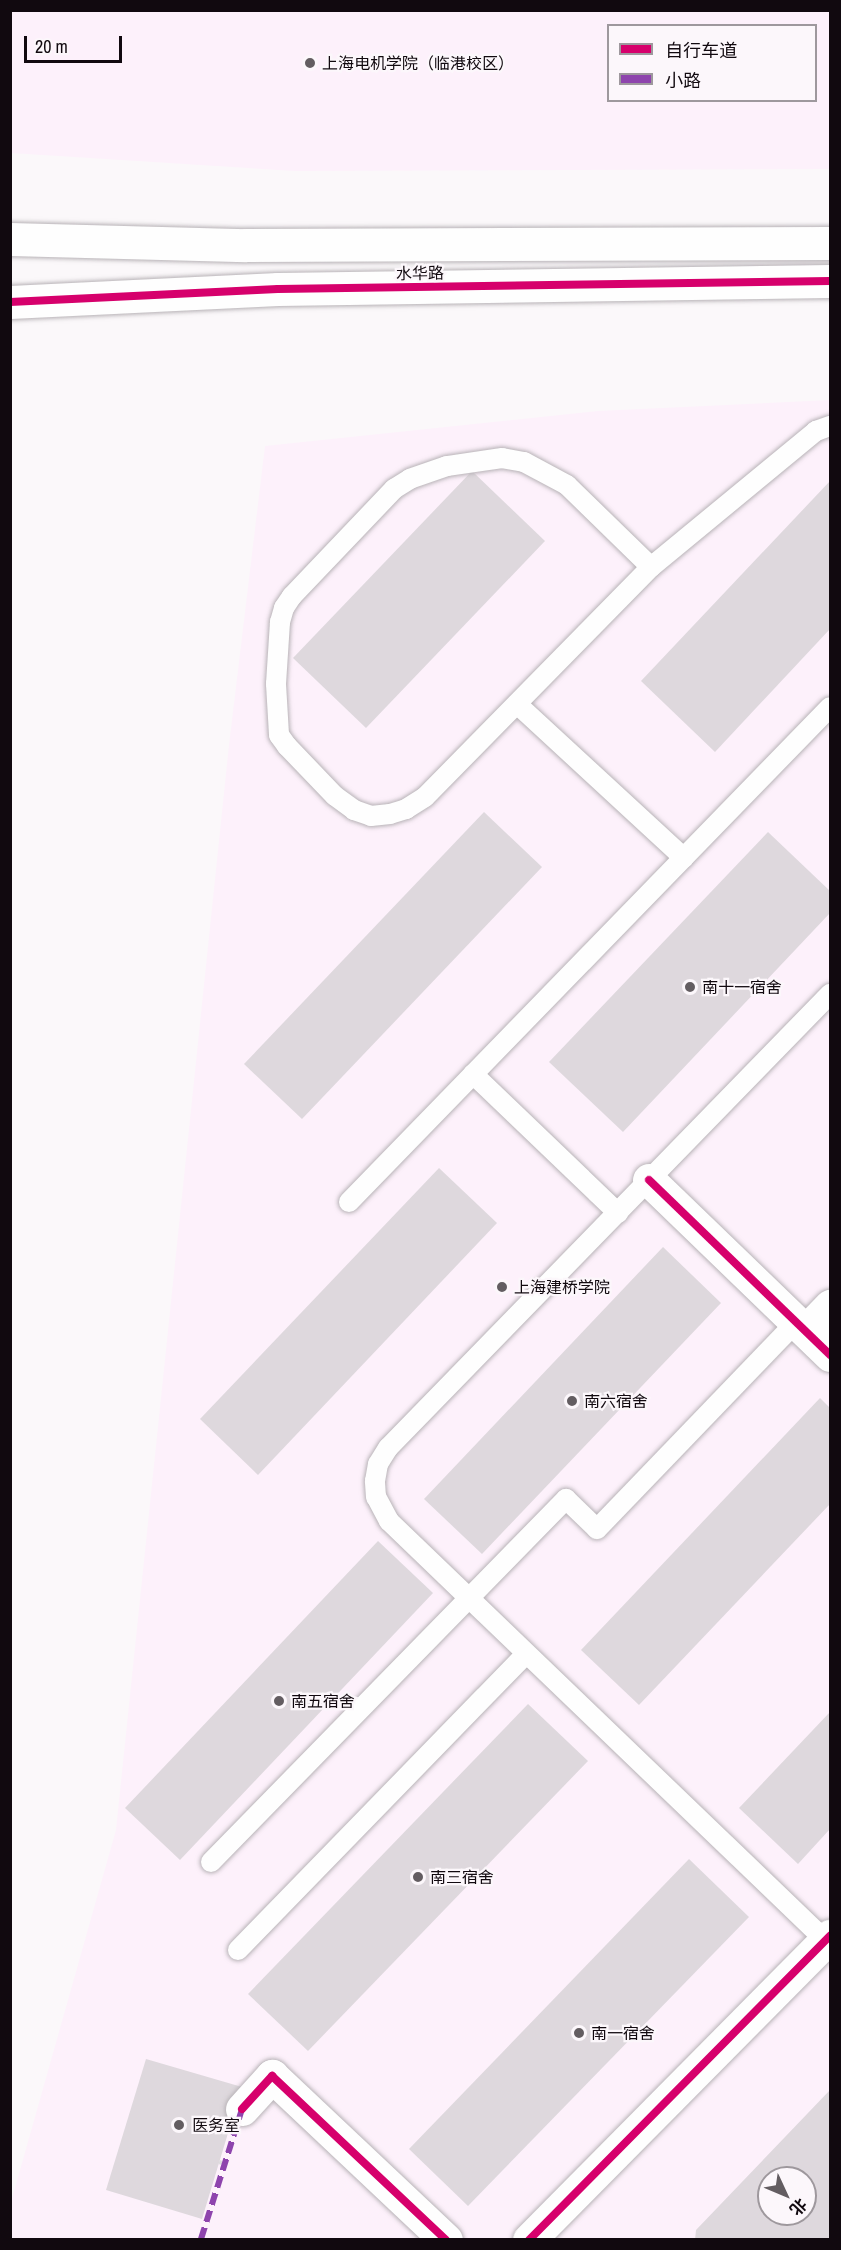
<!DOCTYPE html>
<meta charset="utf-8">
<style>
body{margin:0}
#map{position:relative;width:841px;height:2250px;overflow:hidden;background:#fbf8fa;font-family:"Archivo Narrow","Noto Sans SC",sans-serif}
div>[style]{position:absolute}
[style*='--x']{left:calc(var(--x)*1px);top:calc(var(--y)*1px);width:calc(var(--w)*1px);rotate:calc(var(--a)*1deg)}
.built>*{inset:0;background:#fdf1fb}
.building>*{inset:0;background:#ded8dd}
.path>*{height:4px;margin-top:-2px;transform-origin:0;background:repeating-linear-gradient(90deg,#deddde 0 3px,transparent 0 7.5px)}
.roads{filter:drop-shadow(0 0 2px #b8b3b7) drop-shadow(0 0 2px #b8b3b7)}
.service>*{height:20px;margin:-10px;padding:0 10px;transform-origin:10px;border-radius:10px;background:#fefefe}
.minor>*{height:33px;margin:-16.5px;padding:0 16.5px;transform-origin:16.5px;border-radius:16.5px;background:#fefefe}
.quiet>*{height:6px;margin-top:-3px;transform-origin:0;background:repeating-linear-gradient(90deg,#8e44ad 0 12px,transparent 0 18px)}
.cycleway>*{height:8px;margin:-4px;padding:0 4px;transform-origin:4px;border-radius:4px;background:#d6006c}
.dots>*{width:16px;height:16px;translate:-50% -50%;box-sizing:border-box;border:3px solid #fcf7fb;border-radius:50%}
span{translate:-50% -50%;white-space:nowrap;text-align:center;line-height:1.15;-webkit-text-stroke:4.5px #fcf7fb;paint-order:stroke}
.poi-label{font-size:16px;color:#11090f}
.left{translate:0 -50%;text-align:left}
.street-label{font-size:16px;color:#11090f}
.frame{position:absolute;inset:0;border:12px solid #11090f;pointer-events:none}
.legend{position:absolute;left:607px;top:24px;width:210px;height:78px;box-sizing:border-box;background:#fcf7fb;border:2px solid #9e989d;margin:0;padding:8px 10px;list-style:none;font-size:18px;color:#11090f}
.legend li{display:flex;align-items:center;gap:12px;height:30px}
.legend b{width:30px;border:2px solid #9e989d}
.north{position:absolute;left:757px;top:2166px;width:60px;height:60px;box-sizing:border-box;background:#fcf7fb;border:2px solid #9e989d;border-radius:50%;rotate:134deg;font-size:16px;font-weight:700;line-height:24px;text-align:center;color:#11090f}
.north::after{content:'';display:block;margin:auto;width:21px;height:27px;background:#635d61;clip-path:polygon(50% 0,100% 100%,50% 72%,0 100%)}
.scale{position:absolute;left:24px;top:36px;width:98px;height:27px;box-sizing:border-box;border:3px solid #11090f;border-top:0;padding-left:8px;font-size:18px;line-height:21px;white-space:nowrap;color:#11090f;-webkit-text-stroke:4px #fcf7fb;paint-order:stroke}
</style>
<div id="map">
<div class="built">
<i style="clip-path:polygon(evenodd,10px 11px,830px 11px,830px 169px,295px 171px,11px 153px,10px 11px,608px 26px,816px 26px,816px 100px,608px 100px,608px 26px)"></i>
<i style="clip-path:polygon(evenodd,830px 400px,830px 2239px,11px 2240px,11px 2202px,116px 1830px,229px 745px,265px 446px,598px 411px,830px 400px,769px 2178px,805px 2178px,805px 2214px,769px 2214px,769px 2178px)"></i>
</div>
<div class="building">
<i style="clip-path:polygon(472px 471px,545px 541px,366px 728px,293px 658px)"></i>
<i style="clip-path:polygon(830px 481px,830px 629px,715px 752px,641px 681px)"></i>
<i style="clip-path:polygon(484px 812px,542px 867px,302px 1119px,244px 1064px)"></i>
<i style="clip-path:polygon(768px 832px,830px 891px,830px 913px,623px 1132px,549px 1062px)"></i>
<i style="clip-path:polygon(439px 1168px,497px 1223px,258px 1475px,200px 1419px)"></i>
<i style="clip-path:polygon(663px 1247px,721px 1303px,482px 1554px,424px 1499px)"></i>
<i style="clip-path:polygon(820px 1398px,830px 1408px,830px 1504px,639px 1705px,581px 1650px)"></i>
<i style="clip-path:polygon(378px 1541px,433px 1593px,180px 1860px,125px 1808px)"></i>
<i style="clip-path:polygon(528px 1704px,588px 1761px,308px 2051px,248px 1994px)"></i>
<i style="clip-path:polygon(830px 1712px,830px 1829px,798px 1864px,739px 1808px)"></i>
<i style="clip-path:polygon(689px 1859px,749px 1917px,468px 2206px,409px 2149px)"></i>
<i style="clip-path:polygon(146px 2059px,242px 2087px,202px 2219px,106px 2190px)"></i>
<i style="clip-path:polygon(evenodd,830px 2090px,830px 2240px,695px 2240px,696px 2230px,830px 2090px,769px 2178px,805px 2178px,805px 2214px,769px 2214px,769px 2178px)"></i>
</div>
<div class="path">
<i style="--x:219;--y:2162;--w:6;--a:18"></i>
</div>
<div class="roads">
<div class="service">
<i style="--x:651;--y:567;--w:117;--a:-135.7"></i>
<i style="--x:567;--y:485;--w:49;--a:-151.9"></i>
<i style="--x:524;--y:462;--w:22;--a:-170"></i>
<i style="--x:502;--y:458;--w:56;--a:171.7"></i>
<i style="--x:447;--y:466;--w:39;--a:161"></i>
<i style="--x:410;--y:479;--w:19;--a:148"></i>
<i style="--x:394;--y:489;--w:148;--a:133.6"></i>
<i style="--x:292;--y:596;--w:14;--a:124"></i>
<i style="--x:284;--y:608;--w:15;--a:106"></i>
<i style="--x:280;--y:622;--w:62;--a:93.7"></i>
<i style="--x:276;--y:684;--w:51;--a:86.6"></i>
<i style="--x:279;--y:735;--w:14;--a:54"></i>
<i style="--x:287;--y:746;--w:69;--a:46.2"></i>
<i style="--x:335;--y:796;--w:24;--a:36"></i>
<i style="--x:354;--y:810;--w:18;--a:19"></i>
<i style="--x:371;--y:816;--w:19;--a:-6"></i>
<i style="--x:390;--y:814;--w:17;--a:-17"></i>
<i style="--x:406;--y:809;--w:22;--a:-32"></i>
<i style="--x:425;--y:797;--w:322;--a:-45.5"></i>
<i style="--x:651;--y:567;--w:214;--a:-39.5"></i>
<i style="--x:816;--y:431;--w:15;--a:-20"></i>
<i style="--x:517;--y:704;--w:227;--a:42.7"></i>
<i style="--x:473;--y:1074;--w:201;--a:43.8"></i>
<i style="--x:349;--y:1202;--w:690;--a:-45.82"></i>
<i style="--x:211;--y:1862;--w:508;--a:-45.64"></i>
<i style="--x:566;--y:1499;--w:43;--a:44.1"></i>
<i style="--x:597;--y:1529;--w:287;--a:-46.1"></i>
<i style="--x:826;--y:1941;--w:606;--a:-136.14"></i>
<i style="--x:389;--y:1521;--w:27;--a:-118"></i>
<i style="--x:376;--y:1497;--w:16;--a:-94"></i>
<i style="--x:375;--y:1481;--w:17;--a:-80"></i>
<i style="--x:378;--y:1464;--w:19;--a:-58"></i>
<i style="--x:388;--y:1448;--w:634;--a:-45.77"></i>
<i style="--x:238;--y:1950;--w:413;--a:-45.8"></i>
</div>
<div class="minor">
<i style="--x:10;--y:239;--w:236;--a:1.5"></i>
<i style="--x:246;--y:245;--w:584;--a:-0.2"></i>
<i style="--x:10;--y:302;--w:268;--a:-2.8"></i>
<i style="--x:278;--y:289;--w:552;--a:-0.83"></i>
<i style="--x:649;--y:1180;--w:252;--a:44"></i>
<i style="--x:806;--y:1331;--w:35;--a:-46"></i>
<i style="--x:242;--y:2109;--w:45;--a:-47.7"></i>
<i style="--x:272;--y:2076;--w:239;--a:43.3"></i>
<i style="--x:529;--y:2240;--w:428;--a:-45.3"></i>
</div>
</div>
<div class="quiet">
<i style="--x:201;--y:2239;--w:136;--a:-72.5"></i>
</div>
<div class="cycleway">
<i style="--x:10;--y:302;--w:268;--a:-2.8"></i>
<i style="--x:278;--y:289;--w:552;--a:-0.83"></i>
<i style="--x:649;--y:1180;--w:252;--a:44"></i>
<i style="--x:242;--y:2109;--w:45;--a:-47.7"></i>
<i style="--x:272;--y:2076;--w:239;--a:43.3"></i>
<i style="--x:529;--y:2240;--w:428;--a:-45.3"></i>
</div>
<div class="dots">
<i style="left:310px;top:63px;background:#635d61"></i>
<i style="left:690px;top:987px;background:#635d61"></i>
<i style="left:502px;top:1287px;background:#635d61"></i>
<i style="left:572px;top:1401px;background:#635d61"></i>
<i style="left:279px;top:1701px;background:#635d61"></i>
<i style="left:418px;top:1877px;background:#635d61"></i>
<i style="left:579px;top:2033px;background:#635d61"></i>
<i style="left:179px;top:2125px;background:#635d61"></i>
</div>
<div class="poi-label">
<span class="left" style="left:322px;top:63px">上海电机学院（临港校区）</span>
<span class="left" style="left:702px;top:987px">南十一宿舍</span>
<span class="left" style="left:514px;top:1287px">上海建桥学院</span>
<span class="left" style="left:584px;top:1401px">南六宿舍</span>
<span class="left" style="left:291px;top:1701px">南五宿舍</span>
<span class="left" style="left:430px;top:1877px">南三宿舍</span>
<span class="left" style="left:591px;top:2033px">南一宿舍</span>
<span class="left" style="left:192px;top:2125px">医务室</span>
</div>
<div class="street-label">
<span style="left:420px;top:273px;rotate:-1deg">水华路</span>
</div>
<div class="frame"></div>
<ul class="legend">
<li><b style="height:8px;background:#d6006c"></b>自行车道</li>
<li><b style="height:8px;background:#8e44ad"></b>小路</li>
</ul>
<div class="north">北</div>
<div class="scale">20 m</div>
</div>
